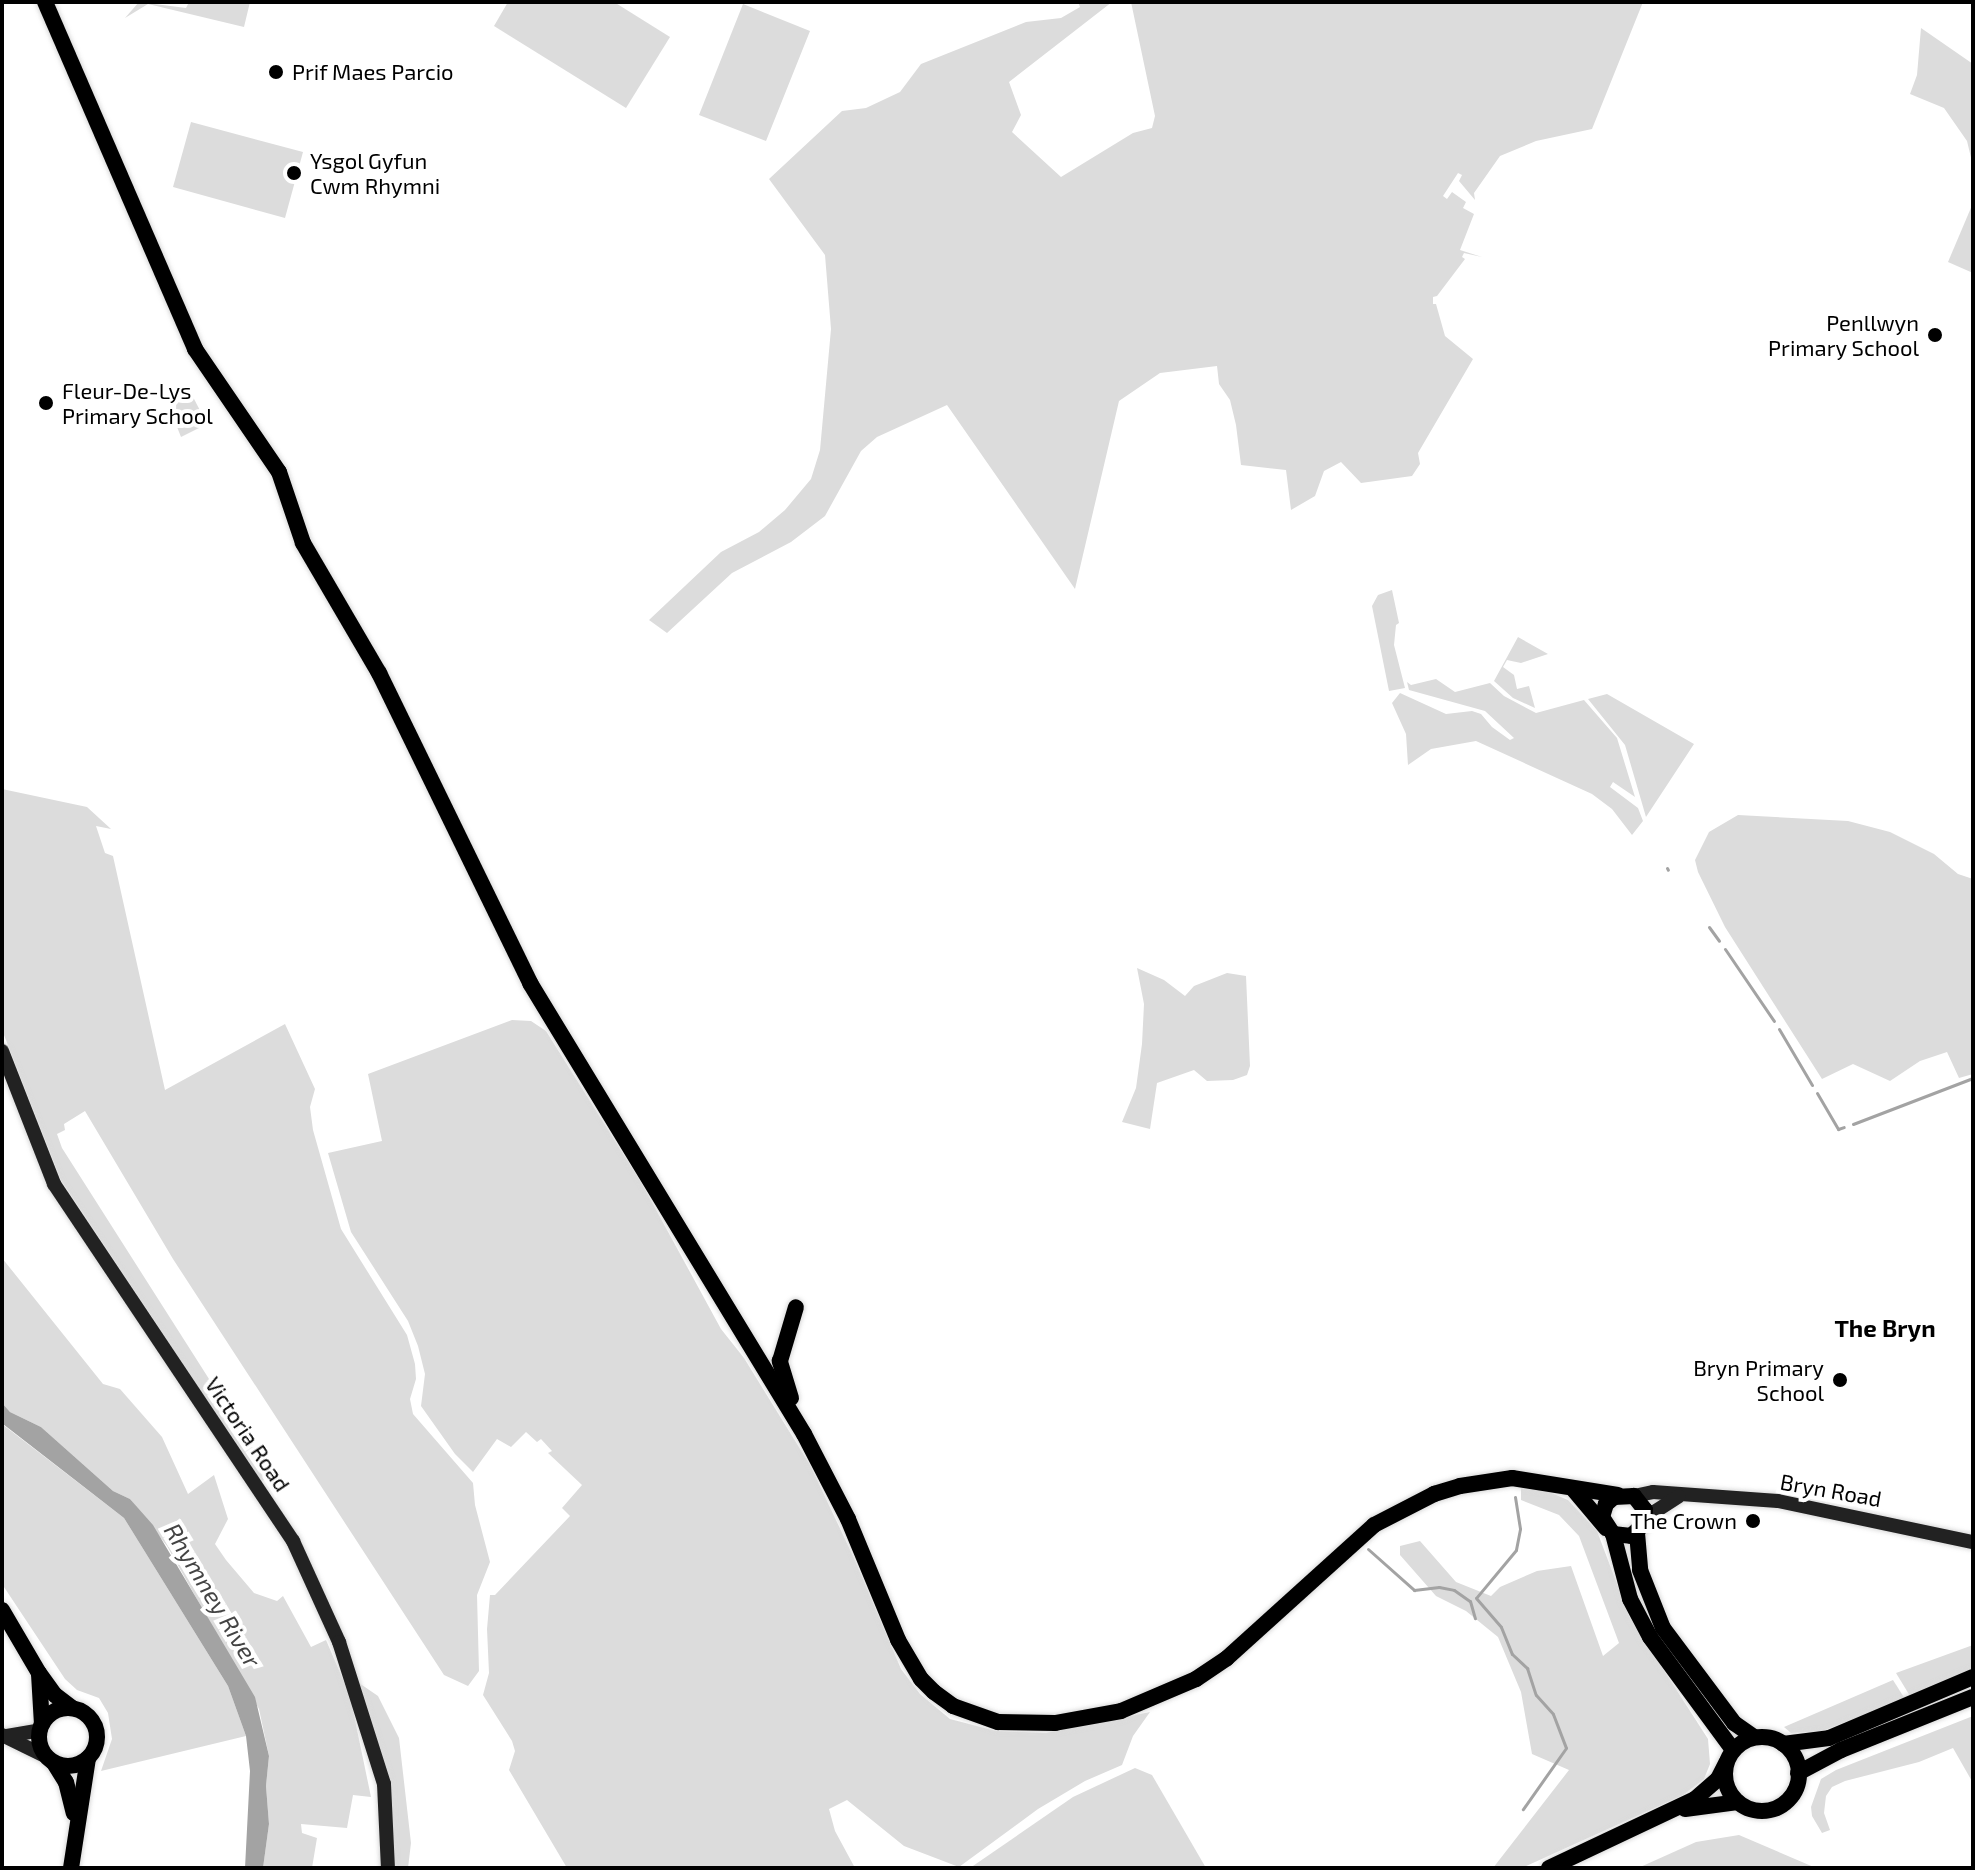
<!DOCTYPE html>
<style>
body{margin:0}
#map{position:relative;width:1975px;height:1870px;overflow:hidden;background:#fff;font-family:"Exo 2",sans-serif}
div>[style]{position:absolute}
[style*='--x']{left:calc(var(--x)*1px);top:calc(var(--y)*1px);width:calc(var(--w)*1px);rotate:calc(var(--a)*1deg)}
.green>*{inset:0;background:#dcdcdc}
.water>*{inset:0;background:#a3a3a3}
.stream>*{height:3px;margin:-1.5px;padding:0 1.5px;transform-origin:1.5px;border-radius:1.5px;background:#a3a3a3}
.roads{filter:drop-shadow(0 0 2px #dbdbdb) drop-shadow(0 0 2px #dbdbdb)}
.secondary>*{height:14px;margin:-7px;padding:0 7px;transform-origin:7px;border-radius:7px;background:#222}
.primary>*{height:16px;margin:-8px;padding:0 8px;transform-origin:8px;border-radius:8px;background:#000}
.primary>.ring{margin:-8px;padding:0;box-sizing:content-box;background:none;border:16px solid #000;border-radius:50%}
.dots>*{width:22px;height:22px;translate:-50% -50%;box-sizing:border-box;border:4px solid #fff;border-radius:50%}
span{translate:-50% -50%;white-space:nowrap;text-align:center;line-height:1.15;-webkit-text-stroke:8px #fff;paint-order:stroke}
.poi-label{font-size:22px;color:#000}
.left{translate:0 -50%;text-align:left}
.right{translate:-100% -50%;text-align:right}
.street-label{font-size:22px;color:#000}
.neighbourhood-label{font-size:24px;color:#000;font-weight:700}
.water-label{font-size:24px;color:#444;font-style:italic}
.frame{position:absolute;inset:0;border:4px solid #000;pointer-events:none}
</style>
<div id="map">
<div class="green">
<i style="clip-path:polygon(139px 2px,186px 8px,189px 2px,250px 2px,244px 27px,148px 4px,125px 18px)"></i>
<i style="clip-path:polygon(508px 2px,614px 2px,670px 37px,626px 108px,494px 26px)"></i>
<i style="clip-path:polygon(1078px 2px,1112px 2px,1009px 82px,1021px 115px,1012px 132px,1061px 177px,1133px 133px,1152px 128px,1155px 116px,1131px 2px,1643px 2px,1592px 129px,1536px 141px,1500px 156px,1474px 193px,1475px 200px,1459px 181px,1462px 175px,1458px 173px,1443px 196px,1447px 199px,1452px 192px,1466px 202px,1463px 208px,1474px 214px,1460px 250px,1482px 257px,1464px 253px,1462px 257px,1465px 259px,1437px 296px,1433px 297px,1433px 304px,1436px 304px,1445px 336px,1473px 359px,1418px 453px,1420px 464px,1412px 476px,1361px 483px,1341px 462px,1324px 471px,1315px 496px,1291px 510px,1286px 470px,1241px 465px,1236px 425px,1230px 400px,1219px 384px,1217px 366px,1160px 373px,1119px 401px,1075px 589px,947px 405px,877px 437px,861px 451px,825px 516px,791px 542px,732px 573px,667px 633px,649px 620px,721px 552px,759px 532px,785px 510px,811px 479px,820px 450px,831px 329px,825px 255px,769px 179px,842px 111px,866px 108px,900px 92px,921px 64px,1026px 22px,1061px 18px,1080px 7px)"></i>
<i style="clip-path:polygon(743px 4px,810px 31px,766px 141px,699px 115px)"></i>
<i style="clip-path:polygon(1921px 28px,1973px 64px,1973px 166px,1967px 141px,1944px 108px,1910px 94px,1917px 75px)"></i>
<i style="clip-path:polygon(191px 122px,303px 152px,285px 218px,173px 187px)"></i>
<i style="clip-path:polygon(1973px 203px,1973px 273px,1948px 262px)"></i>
<i style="clip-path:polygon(192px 395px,207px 424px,181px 437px,168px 404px)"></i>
<i style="clip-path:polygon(1392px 590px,1399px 623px,1396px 625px,1394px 645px,1405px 688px,1389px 691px,1372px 606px,1378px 595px)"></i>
<i style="clip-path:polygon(1518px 637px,1548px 654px,1521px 663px,1507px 660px,1503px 667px,1514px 675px,1517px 689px,1529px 686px,1535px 708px,1513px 698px,1494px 681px)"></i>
<i style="clip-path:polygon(1436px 679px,1455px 692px,1490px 683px,1504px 696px,1536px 713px,1584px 700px,1617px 738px,1635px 797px,1613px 782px,1610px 787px,1638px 808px,1643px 821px,1632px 835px,1612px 809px,1592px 794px,1476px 741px,1431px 749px,1408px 765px,1406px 734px,1392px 703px,1400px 693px,1446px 714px,1472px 711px,1481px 714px,1492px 727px,1510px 740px,1514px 738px,1485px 711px,1409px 690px,1407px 682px,1411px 685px)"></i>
<i style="clip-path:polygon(1607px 694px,1694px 744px,1646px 817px,1625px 745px,1588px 699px)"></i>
<i style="clip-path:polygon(2px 789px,87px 807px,111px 829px,96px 826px,105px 853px,113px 856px,165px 1090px,285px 1024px,315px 1089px,310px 1107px,313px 1130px,341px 1229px,407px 1335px,415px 1364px,416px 1379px,410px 1399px,413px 1414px,473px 1483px,475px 1505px,490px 1562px,477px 1595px,479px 1671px,468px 1686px,444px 1675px,173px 1259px,85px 1111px,64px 1124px,65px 1130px,57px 1134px,62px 1148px,272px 1478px,261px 1481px,61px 1180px,2px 1030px)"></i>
<i style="clip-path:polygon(1738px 815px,1848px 821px,1890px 832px,1934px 854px,1958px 874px,1973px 879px,1973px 1074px,1959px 1078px,1947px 1052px,1920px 1061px,1890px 1081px,1853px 1064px,1822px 1079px,1725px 927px,1698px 872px,1695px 860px,1709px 832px)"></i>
<i style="clip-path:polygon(1137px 968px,1164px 980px,1185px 996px,1194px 986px,1227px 973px,1246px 976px,1250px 1066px,1247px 1075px,1233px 1080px,1207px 1081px,1194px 1070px,1157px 1083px,1150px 1129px,1122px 1122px,1136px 1088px,1142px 1044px,1144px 1004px)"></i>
<i style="clip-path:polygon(512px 1020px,531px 1021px,546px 1031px,642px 1184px,721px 1329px,744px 1358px,810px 1465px,853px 1556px,901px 1669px,920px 1694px,950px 1719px,996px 1731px,1046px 1733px,1150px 1712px,1133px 1736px,1122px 1765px,1085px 1781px,1038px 1809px,959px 1867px,904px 1846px,847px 1800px,829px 1809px,835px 1831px,855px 1868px,567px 1868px,509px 1770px,515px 1751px,512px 1741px,483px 1695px,489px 1673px,487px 1629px,490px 1595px,495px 1595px,570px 1516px,562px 1508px,582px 1485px,548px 1453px,552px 1451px,541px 1439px,537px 1442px,526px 1432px,511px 1447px,497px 1439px,473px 1472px,455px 1454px,421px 1406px,425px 1374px,418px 1346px,408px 1321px,351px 1232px,328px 1153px,382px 1141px,368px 1074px)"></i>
<i style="clip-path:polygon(2px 1258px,103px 1384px,120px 1389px,162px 1437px,188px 1494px,214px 1475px,228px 1519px,215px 1544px,226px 1560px,254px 1593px,277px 1601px,283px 1596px,311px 1647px,326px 1640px,350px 1696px,371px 1797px,353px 1795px,347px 1828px,301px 1824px,302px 1833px,317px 1838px,312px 1868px,263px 1868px,269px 1824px,266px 1786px,269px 1756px,259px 1709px,167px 1546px,130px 1499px,113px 1491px,41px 1427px,10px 1412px,2px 1403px)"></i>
<i style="clip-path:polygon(2px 1424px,124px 1518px,228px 1686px,246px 1736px,101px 1771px,112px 1739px,108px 1713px,99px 1698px,77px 1690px,65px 1679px,2px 1584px)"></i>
<i style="clip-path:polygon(1521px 1488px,1549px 1492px,1568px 1500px,1597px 1531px,1629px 1616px,1708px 1739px,1710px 1764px,1704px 1779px,1683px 1795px,1522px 1868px,1493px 1868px,1569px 1770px,1532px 1754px,1521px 1692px,1498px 1637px,1466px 1611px,1436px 1596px,1400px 1555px,1400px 1546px,1420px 1541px,1456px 1582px,1491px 1596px,1500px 1587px,1537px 1571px,1571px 1566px,1603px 1656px,1619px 1643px,1579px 1536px,1559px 1515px,1521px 1500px)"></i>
<i style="clip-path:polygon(1973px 1645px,1973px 1670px,1910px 1696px,1896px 1673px)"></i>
<i style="clip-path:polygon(1893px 1680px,1905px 1699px,1822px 1731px,1791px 1733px,1784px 1727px)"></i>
<i style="clip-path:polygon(359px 1683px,378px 1696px,399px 1738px,411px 1843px,408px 1868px,393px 1868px,390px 1784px)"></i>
<i style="clip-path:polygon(1973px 1716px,1973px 1783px,1953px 1748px,1919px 1762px,1845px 1781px,1832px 1787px,1826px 1796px,1824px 1813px,1830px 1830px,1822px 1833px,1812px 1816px,1811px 1807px,1821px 1779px,1836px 1770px)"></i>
<i style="clip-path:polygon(1135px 1768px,1152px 1775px,1206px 1868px,970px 1868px,1073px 1797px)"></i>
<i style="clip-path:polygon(1739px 1835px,1816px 1868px,1638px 1868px,1696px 1842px)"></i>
</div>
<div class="water">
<i style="clip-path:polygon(2px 1403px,10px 1412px,41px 1427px,113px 1491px,130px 1499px,153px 1525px,255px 1697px,269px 1756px,266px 1786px,269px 1824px,263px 1868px,245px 1868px,250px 1771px,246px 1736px,228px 1686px,124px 1518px,3px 1424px)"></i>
</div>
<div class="stream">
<i style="--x:1667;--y:868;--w:2;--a:63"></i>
<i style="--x:1709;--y:927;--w:17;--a:54"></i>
<i style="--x:1725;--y:949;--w:87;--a:55.8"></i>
<i style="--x:1779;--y:1029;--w:65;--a:59.5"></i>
<i style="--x:1817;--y:1093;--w:42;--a:59.7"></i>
<i style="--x:1838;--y:1129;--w:6;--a:-18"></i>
<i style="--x:1853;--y:1124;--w:129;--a:-21"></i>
<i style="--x:1515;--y:1497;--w:32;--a:81"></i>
<i style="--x:1520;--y:1529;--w:21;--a:101"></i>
<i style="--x:1516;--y:1550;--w:62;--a:129.8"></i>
<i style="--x:1476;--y:1598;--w:38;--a:49"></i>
<i style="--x:1501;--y:1627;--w:29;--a:68"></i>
<i style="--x:1512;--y:1654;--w:21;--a:43"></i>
<i style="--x:1527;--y:1668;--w:28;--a:72"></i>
<i style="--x:1536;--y:1695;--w:25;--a:48"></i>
<i style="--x:1553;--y:1714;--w:36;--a:69"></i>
<i style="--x:1566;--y:1748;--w:75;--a:125.2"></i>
<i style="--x:1368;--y:1549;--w:62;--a:41.7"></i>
<i style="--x:1414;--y:1590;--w:25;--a:-7"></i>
<i style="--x:1439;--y:1587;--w:15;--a:11"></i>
<i style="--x:1454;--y:1590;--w:19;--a:35"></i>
<i style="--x:1470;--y:1601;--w:18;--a:74"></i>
</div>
<div class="roads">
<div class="secondary">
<i style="--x:2;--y:1051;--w:143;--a:68.6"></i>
<i style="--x:54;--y:1184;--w:430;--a:56.2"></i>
<i style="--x:293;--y:1541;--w:111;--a:65.5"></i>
<i style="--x:339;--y:1642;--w:149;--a:72.4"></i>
<i style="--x:384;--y:1784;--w:84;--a:87.3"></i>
<i style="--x:1634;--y:1496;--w:19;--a:-12"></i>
<i style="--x:1653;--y:1492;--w:125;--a:4.1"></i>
<i style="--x:1778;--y:1501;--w:199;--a:11.9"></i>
<i style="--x:1645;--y:1518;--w:40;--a:-32.9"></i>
<i style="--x:2;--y:1735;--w:50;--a:26.1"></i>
<i style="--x:7;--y:1736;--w:34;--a:-10"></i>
</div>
<div class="primary">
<i style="--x:45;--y:2;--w:378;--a:66.6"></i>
<i style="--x:195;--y:349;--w:149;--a:55.7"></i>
<i style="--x:279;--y:472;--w:75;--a:71.3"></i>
<i style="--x:303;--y:543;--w:151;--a:59.7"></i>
<i style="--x:379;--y:673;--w:345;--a:64"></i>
<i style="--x:530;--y:983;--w:528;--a:58.72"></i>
<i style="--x:804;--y:1434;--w:96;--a:62.6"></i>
<i style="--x:848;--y:1519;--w:131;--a:67.5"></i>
<i style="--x:898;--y:1640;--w:45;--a:59.5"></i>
<i style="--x:921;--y:1679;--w:18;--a:45"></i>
<i style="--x:934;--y:1692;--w:24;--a:36"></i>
<i style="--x:953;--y:1706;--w:48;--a:19.6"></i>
<i style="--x:998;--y:1722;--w:57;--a:1"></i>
<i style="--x:1055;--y:1723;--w:67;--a:-10.3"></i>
<i style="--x:1121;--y:1711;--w:82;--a:-23.1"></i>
<i style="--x:1196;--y:1679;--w:37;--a:-34"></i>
<i style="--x:1227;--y:1658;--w:198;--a:-42.1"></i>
<i style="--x:1374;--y:1525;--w:68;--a:-27.3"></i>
<i style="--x:1434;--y:1494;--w:27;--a:-17"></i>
<i style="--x:1460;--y:1486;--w:53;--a:-8.7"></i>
<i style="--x:1512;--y:1478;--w:107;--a:9.1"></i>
<i style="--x:791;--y:1398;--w:39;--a:-107"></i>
<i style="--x:780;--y:1361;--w:56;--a:-73.5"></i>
<i style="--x:1574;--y:1490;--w:50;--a:49.9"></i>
<i style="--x:1637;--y:1533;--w:37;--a:85"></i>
<i style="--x:1640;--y:1570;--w:62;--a:68.4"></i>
<i style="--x:1663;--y:1628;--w:119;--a:53.2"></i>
<i style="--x:1734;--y:1723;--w:24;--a:35"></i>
<i style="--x:1613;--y:1534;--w:18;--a:6"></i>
<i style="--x:1631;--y:1536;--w:16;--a:-43"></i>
<i style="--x:1643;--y:1525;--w:15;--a:-82"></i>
<i style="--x:1645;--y:1510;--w:18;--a:-128"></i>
<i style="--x:1634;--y:1496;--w:20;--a:177"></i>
<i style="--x:1614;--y:1497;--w:11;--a:139"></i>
<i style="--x:1606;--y:1504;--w:14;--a:107"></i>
<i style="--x:1602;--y:1517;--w:20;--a:57"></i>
<i style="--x:1613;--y:1534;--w:67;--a:75.3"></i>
<i style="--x:1630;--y:1599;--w:43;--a:62.2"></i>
<i style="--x:1650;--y:1637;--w:140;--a:53.7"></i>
<i style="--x:2;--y:1610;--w:73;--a:59.6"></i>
<i style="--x:39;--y:1673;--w:27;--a:54"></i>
<i style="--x:55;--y:1695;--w:21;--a:37"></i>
<i style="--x:39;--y:1674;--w:50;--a:86.6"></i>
<i class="ring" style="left:39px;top:1708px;width:42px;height:42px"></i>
<i class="ring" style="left:1725px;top:1737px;width:58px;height:58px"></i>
<i style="--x:1783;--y:1744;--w:46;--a:-7.4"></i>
<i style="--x:1829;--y:1738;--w:156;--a:-23"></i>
<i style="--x:54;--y:1763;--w:22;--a:58"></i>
<i style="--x:66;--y:1782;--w:32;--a:76"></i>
<i style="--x:1798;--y:1773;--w:49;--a:-28.1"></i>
<i style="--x:1841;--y:1750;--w:142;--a:-21.9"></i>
<i style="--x:1685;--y:1809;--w:53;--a:-7.5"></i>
<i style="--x:71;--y:1868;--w:111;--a:-81.2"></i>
<i style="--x:1549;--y:1868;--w:161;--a:-25.3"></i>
<i style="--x:1695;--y:1799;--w:30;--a:-41"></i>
<i style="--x:1718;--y:1779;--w:18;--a:-63"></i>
</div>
</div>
<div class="dots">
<i style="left:276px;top:72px;background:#000"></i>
<i style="left:294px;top:173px;background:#000"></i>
<i style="left:1935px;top:335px;background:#000"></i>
<i style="left:46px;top:403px;background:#000"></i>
<i style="left:1840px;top:1380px;background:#000"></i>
<i style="left:1753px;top:1521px;background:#000"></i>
</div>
<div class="poi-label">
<span class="left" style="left:292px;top:72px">Prif Maes Parcio</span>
<span class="left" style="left:310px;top:173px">Ysgol Gyfun<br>Cwm Rhymni</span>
<span class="right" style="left:1919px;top:335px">Penllwyn<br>Primary School</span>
<span class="left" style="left:62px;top:403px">Fleur-De-Lys<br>Primary School</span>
<span class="right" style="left:1824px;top:1380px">Bryn Primary<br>School</span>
<span class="right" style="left:1737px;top:1521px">The Crown</span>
</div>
<div class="street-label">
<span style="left:248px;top:1434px;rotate:56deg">Victoria Road</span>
<span style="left:1831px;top:1490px;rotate:10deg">Bryn Road</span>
</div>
<div class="neighbourhood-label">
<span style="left:1885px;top:1328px">The Bryn</span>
</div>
<div class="water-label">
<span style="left:213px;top:1595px;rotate:59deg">Rhymney River</span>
</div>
<div class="frame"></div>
</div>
